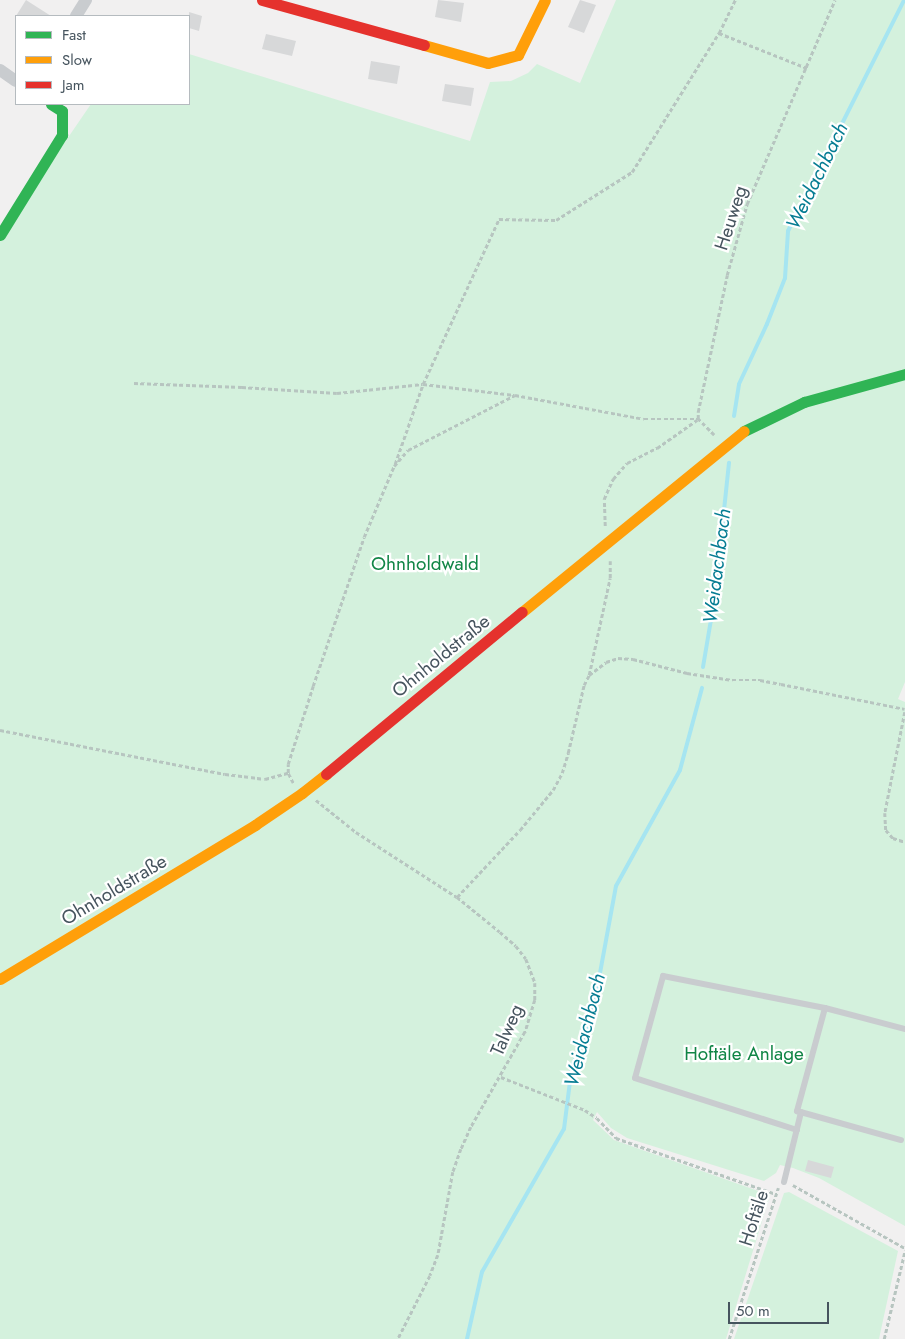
<!DOCTYPE html>
<meta charset="utf-8">
<style>
body{margin:0}
#map{position:relative;width:905px;height:1339px;overflow:hidden;background:#f1f0f0;font-family:Jost,sans-serif}
div>[style]{position:absolute}
[style*='--x']{left:calc(var(--x)*1px);top:calc(var(--y)*1px);width:calc(var(--w)*1px);rotate:calc(var(--a)*1deg)}
.green>*{inset:0;background:#d4f1dd}
.stream>*{height:4px;margin:-2px;padding:0 2px;transform-origin:2px;border-radius:2px;background:#a6e5f1}
.building>*{inset:0;background:#d7d8d9}
.path>*{height:2.5px;margin-top:-1.25px;transform-origin:0;background:repeating-linear-gradient(90deg,#b7c5c0 0 4px,transparent 0 6.5px)}
.lane>*{height:6px;margin:-3px;padding:0 3px;transform-origin:3px;border-radius:3px;background:#c9cccf}
.street>*{height:12px;margin:-6px;padding:0 6px;transform-origin:6px;border-radius:6px;background:#c9cccf}
.fast>*{height:11px;margin:-5.5px;padding:0 5.5px;transform-origin:5.5px;border-radius:5.5px;background:#30b455}
.slow>*{height:11px;margin:-5.5px;padding:0 5.5px;transform-origin:5.5px;border-radius:5.5px;background:#ff9f0a}
.jam>*{height:11px;margin:-5.5px;padding:0 5.5px;transform-origin:5.5px;border-radius:5.5px;background:#e5322d}
span{translate:-50% -50%;white-space:nowrap;text-align:center;line-height:1.15;-webkit-text-stroke:4.5px #fff;paint-order:stroke}
.street-label{font-size:19px;color:#46545e}
.park-label{font-size:19px;color:#118546}
.water-label{font-size:20px;color:#067d93;font-style:italic}
.legend{position:absolute;left:15px;top:15px;width:175px;height:90px;box-sizing:border-box;background:#fff;border:1px solid #b5bbbf;margin:0;padding:6px 9px;list-style:none;font-size:15px;color:#46545e}
.legend li{display:flex;align-items:center;gap:10px;height:25px}
.legend b{width:25px;border:1px solid #b5bbbf}
.scale{position:absolute;left:728px;top:1302px;width:101px;height:22px;box-sizing:border-box;border:2px solid #46545e;border-top:0;padding-left:6px;font-size:15px;line-height:18px;white-space:nowrap;color:#46545e;-webkit-text-stroke:4px #fff;paint-order:stroke}
</style>
<div id="map">
<div class="green">
<i style="clip-path:polygon(616px 0,905px 0,905px 682px,898px 699px,905px 702px,905px 1226px,819px 1178px,793px 1168px,780px 1165px,776px 1173px,764px 1181px,627px 1138px,611px 1128px,597px 1112px,593px 1120px,614px 1140px,770px 1195px,726px 1339px,0 1339px,0 237px,91px 104px,189px 104px,189px 54px,470px 141px,490px 82px,511px 81px,528px 73px,537px 64px,580px 83px)"></i>
<i style="clip-path:polygon(789px 1192px,898px 1251px,879px 1339px,734px 1339px,784px 1193px)"></i>
</div>
<div class="stream">
<i style="--x:734;--y:416;--w:32;--a:-81"></i>
<i style="--x:739;--y:384;--w:66;--a:-65"></i>
<i style="--x:767;--y:324;--w:49;--a:-68.6"></i>
<i style="--x:785;--y:278;--w:47;--a:-86.3"></i>
<i style="--x:788;--y:231;--w:258;--a:-63.3"></i>
<i style="--x:703;--y:667;--w:72;--a:-80.4"></i>
<i style="--x:715;--y:596;--w:134;--a:-84"></i>
<i style="--x:467;--y:1339;--w:69;--a:-77.4"></i>
<i style="--x:482;--y:1272;--w:165;--a:-60.2"></i>
<i style="--x:564;--y:1129;--w:64;--a:-82.8"></i>
<i style="--x:572;--y:1066;--w:48;--a:-66.6"></i>
<i style="--x:591;--y:1022;--w:138;--a:-79.6"></i>
<i style="--x:616;--y:886;--w:132;--a:-61.1"></i>
<i style="--x:680;--y:770;--w:85;--a:-75"></i>
</div>
<div class="building">
<i style="clip-path:polygon(26px 0,51px 16px,16px 16px)"></i>
<i style="clip-path:polygon(438px 0,464px 3px,461px 22px,435px 17px)"></i>
<i style="clip-path:polygon(580px 0,596px 5px,584px 33px,568px 27px)"></i>
<i style="clip-path:polygon(189px 12px,202px 16px,199px 31px,189px 28px)"></i>
<i style="clip-path:polygon(266px 34px,296px 41px,292px 56px,262px 49px)"></i>
<i style="clip-path:polygon(371px 61px,400px 66px,397px 84px,368px 79px)"></i>
<i style="clip-path:polygon(445px 84px,474px 88px,471px 106px,442px 101px)"></i>
<i style="clip-path:polygon(808px 1160px,834px 1167px,831px 1178px,805px 1171px)"></i>
</div>
<div class="path">
<i style="--x:719;--y:33;--w:95;--a:21.7"></i>
<i style="--x:134;--y:383;--w:108;--a:2.1"></i>
<i style="--x:242;--y:387;--w:95;--a:3.6"></i>
<i style="--x:337;--y:393;--w:86;--a:-6"></i>
<i style="--x:423;--y:384;--w:92;--a:6.9"></i>
<i style="--x:714;--y:435;--w:23;--a:-135"></i>
<i style="--x:698;--y:419;--w:7;--a:-90"></i>
<i style="--x:698;--y:412;--w:140;--a:-78"></i>
<i style="--x:727;--y:275;--w:74;--a:-74.3"></i>
<i style="--x:747;--y:204;--w:222;--a:-66.7"></i>
<i style="--x:395;--y:464;--w:85;--a:-70.7"></i>
<i style="--x:423;--y:384;--w:182;--a:-65.3"></i>
<i style="--x:499;--y:219;--w:57;--a:1"></i>
<i style="--x:556;--y:220;--w:90;--a:-32.3"></i>
<i style="--x:632;--y:172;--w:164;--a:-58"></i>
<i style="--x:719;--y:33;--w:37;--a:-64"></i>
<i style="--x:605;--y:526;--w:27;--a:-92"></i>
<i style="--x:604;--y:499;--w:22;--a:-66"></i>
<i style="--x:613;--y:479;--w:21;--a:-49"></i>
<i style="--x:627;--y:463;--w:34;--a:-27"></i>
<i style="--x:657;--y:448;--w:49;--a:-35"></i>
<i style="--x:589;--y:675;--w:99;--a:-77.8"></i>
<i style="--x:610;--y:578;--w:17;--a:-90"></i>
<i style="--x:905;--y:712;--w:103;--a:101.2"></i>
<i style="--x:885;--y:813;--w:17;--a:87"></i>
<i style="--x:886;--y:830;--w:11;--a:49"></i>
<i style="--x:893;--y:838;--w:13;--a:18"></i>
<i style="--x:0;--y:730;--w:229;--a:11.1"></i>
<i style="--x:225;--y:774;--w:40;--a:7.1"></i>
<i style="--x:265;--y:779;--w:24;--a:-15"></i>
<i style="--x:293;--y:783;--w:11;--a:-117"></i>
<i style="--x:288;--y:773;--w:9;--a:-90"></i>
<i style="--x:288;--y:764;--w:82;--a:-72.2"></i>
<i style="--x:313;--y:686;--w:157;--a:-71.1"></i>
<i style="--x:364;--y:537;--w:77;--a:-67.1"></i>
<i style="--x:394;--y:466;--w:21;--a:-49"></i>
<i style="--x:408;--y:450;--w:120;--a:-27.2"></i>
<i style="--x:515;--y:395;--w:131;--a:10.5"></i>
<i style="--x:644;--y:419;--w:54;--a:0"></i>
<i style="--x:316;--y:800;--w:51;--a:38.7"></i>
<i style="--x:356;--y:832;--w:120;--a:32.8"></i>
<i style="--x:457;--y:897;--w:55;--a:39.1"></i>
<i style="--x:500;--y:932;--w:21;--a:41"></i>
<i style="--x:516;--y:946;--w:16;--a:52"></i>
<i style="--x:526;--y:959;--w:26;--a:69"></i>
<i style="--x:535;--y:983;--w:17;--a:90"></i>
<i style="--x:535;--y:1000;--w:34;--a:107"></i>
<i style="--x:525;--y:1032;--w:109;--a:119.6"></i>
<i style="--x:471;--y:1127;--w:24;--a:114"></i>
<i style="--x:461;--y:1149;--w:24;--a:109"></i>
<i style="--x:453;--y:1172;--w:84;--a:100.2"></i>
<i style="--x:438;--y:1255;--w:22;--a:111"></i>
<i style="--x:430;--y:1276;--w:71;--a:116.9"></i>
<i style="--x:457;--y:897;--w:92;--a:-46.8"></i>
<i style="--x:520;--y:830;--w:52;--a:-50.5"></i>
<i style="--x:553;--y:790;--w:19;--a:-62"></i>
<i style="--x:562;--y:773;--w:21;--a:-73"></i>
<i style="--x:568;--y:753;--w:70;--a:-76.8"></i>
<i style="--x:584;--y:685;--w:11;--a:-63"></i>
<i style="--x:589;--y:675;--w:21;--a:-37"></i>
<i style="--x:606;--y:662;--w:13;--a:-18"></i>
<i style="--x:618;--y:658;--w:15;--a:4"></i>
<i style="--x:633;--y:659;--w:56;--a:14.5"></i>
<i style="--x:687;--y:673;--w:46;--a:8.8"></i>
<i style="--x:732;--y:680;--w:28;--a:0"></i>
<i style="--x:760;--y:680;--w:21;--a:11"></i>
<i style="--x:781;--y:684;--w:126;--a:11.4"></i>
<i style="--x:501;--y:1077;--w:90;--a:21.4"></i>
<i style="--x:585;--y:1110;--w:14;--a:34"></i>
<i style="--x:597;--y:1118;--w:28;--a:46"></i>
<i style="--x:616;--y:1138;--w:170;--a:19.3"></i>
<i style="--x:793;--y:1185;--w:129;--a:29.4"></i>
<i style="--x:729;--y:1339;--w:159;--a:-72"></i>
<i style="--x:884;--y:1339;--w:91;--a:-76.7"></i>
</div>
<div class="lane">
<i style="--x:825;--y:1008;--w:107;--a:105.2"></i>
<i style="--x:797;--y:1111;--w:108;--a:15.6"></i>
<i style="--x:797;--y:1130;--w:170;--a:-162.2"></i>
<i style="--x:635;--y:1078;--w:106;--a:-74.6"></i>
<i style="--x:663;--y:976;--w:165;--a:11.2"></i>
<i style="--x:825;--y:1008;--w:83;--a:14.7"></i>
<i style="--x:784;--y:1182;--w:72;--a:-76.3"></i>
</div>
<div class="street">
<i style="--x:76;--y:16;--w:19;--a:-58"></i>
<i style="--x:0;--y:70;--w:19;--a:35"></i>
</div>
<div class="fast">
<i style="--x:0;--y:235;--w:118;--a:-58.2"></i>
<i style="--x:62;--y:135;--w:24;--a:-90"></i>
<i style="--x:62;--y:111;--w:13;--a:-148"></i>
<i style="--x:744;--y:431;--w:67;--a:-25.8"></i>
<i style="--x:804;--y:402;--w:105;--a:-15.5"></i>
</div>
<div class="slow">
<i style="--x:424;--y:45;--w:66;--a:15.7"></i>
<i style="--x:488;--y:63;--w:31;--a:-15"></i>
<i style="--x:518;--y:55;--w:61;--a:-63.9"></i>
<i style="--x:522;--y:612;--w:286;--a:-39.2"></i>
<i style="--x:0;--y:979;--w:298;--a:-31.1"></i>
<i style="--x:255;--y:825;--w:57;--a:-34.2"></i>
<i style="--x:302;--y:793;--w:31;--a:-38"></i>
</div>
<div class="jam">
<i style="--x:262;--y:0;--w:168;--a:15.5"></i>
<i style="--x:326;--y:774;--w:254;--a:-39.6"></i>
</div>
<div class="street-label">
<span style="left:731px;top:218px;rotate:-72deg">Heuweg</span>
<span style="left:441px;top:656px;rotate:-39deg">Ohnholdstraße</span>
<span style="left:114px;top:890px;rotate:-31deg">Ohnholdstraße</span>
<span style="left:507px;top:1030px;rotate:-66deg">Talweg</span>
<span style="left:754px;top:1218px;rotate:-72deg">Hoftäle</span>
</div>
<div class="park-label">
<span style="left:425px;top:564px">Ohnholdwald</span>
<span style="left:744px;top:1054px">Hoftäle Anlage</span>
</div>
<div class="water-label">
<span style="left:817px;top:176px;rotate:-64deg">Weidachbach</span>
<span style="left:717px;top:566px;rotate:-83deg">Weidachbach</span>
<span style="left:585px;top:1030px;rotate:-76deg">Weidachbach</span>
</div>
<ul class="legend">
<li><b style="height:6px;background:#30b455"></b>Fast</li>
<li><b style="height:6px;background:#ff9f0a"></b>Slow</li>
<li><b style="height:6px;background:#e5322d"></b>Jam</li>
</ul>
<div class="scale">50 m</div>
</div>
